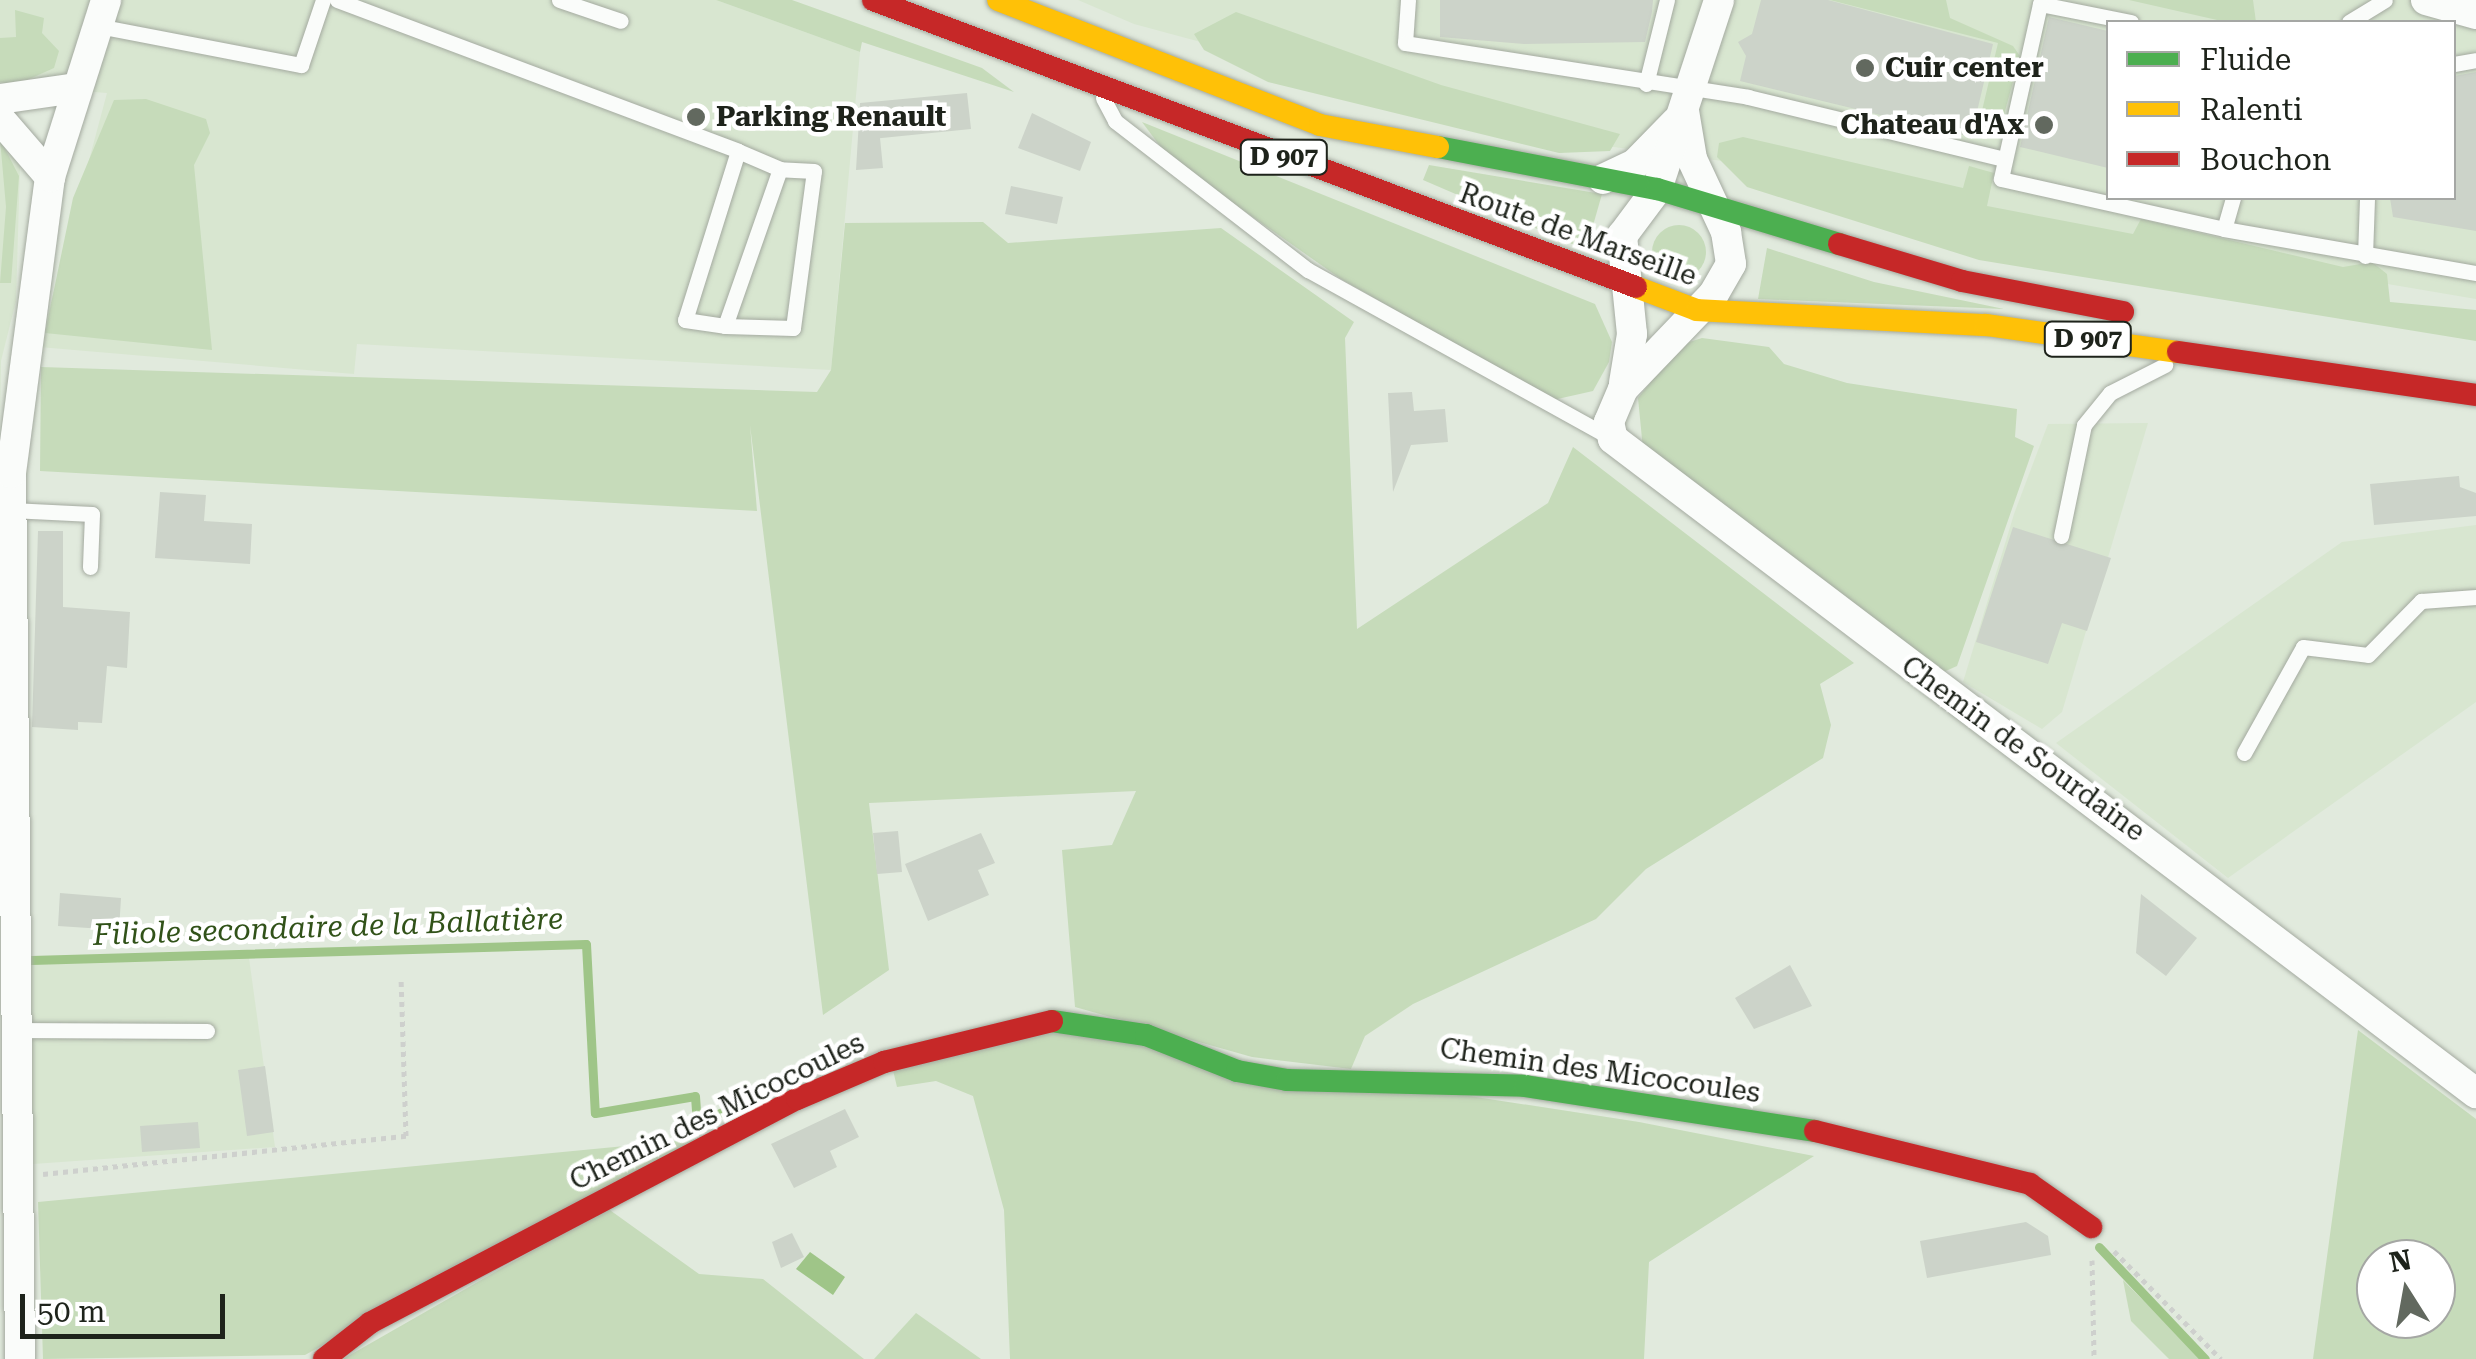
<!DOCTYPE html>
<meta charset="utf-8">
<style>
body{margin:0}
#map{position:relative;width:2476px;height:1359px;overflow:hidden;background:#e1eadd;font-family:"Roboto Serif",serif}
div>[style]{position:absolute}
[style*='--x']{left:calc(var(--x)*1px);top:calc(var(--y)*1px);width:calc(var(--w)*1px);rotate:calc(var(--a)*1deg)}
.built>*{inset:0;background:#d8e6d0}
.green>*{inset:0;background:#c6dbba}
.round{border-radius:50%}
.water>*{inset:0;background:#9fc588}
.stream>*{height:9px;margin:-4.5px;padding:0 4.5px;transform-origin:4.5px;border-radius:4.5px;background:#9fc588}
.building>*{inset:0;background:#ccd3c9}
.path>*{height:5px;margin-top:-2.5px;transform-origin:0;background:repeating-linear-gradient(90deg,#ced0cd 0 5px,transparent 0 10px)}
.roads{filter:drop-shadow(0 0 2px #a4aaa0) drop-shadow(0 0 2px #a4aaa0)}
.lane>*{height:15px;margin:-7.5px;padding:0 7.5px;transform-origin:7.5px;border-radius:7.5px;background:#fafcfa}
.street>*{height:30px;margin:-15px;padding:0 15px;transform-origin:15px;border-radius:15px;background:#fafcfa}
.fast>*{height:22px;margin:-11px;padding:0 11px;transform-origin:11px;border-radius:11px;background:#4caf50}
.slow>*{height:22px;margin:-11px;padding:0 11px;transform-origin:11px;border-radius:11px;background:#ffc107}
.jam>*{height:22px;margin:-11px;padding:0 11px;transform-origin:11px;border-radius:11px;background:#c62828}
.dots>*{width:28px;height:28px;translate:-50% -50%;box-sizing:border-box;border:5px solid #fff;border-radius:50%}
span{translate:-50% -50%;white-space:nowrap;text-align:center;line-height:1.15;-webkit-text-stroke:9px #fff;paint-order:stroke}
.shield-label span{padding:2px 8px;background:#fff;border:2px solid;border-radius:8px;-webkit-text-stroke-width:0}
.shield-label{font-size:25px;color:#1e231b;font-weight:700}
.poi-label{font-size:28px;color:#1e231b;font-weight:700}
.left{translate:0 -50%;text-align:left}
.right{translate:-100% -50%;text-align:right}
.street-label{font-size:28px;color:#1e231b}
.water-label{font-size:30px;color:#315219;font-style:italic}
.legend{position:absolute;left:2106px;top:20px;width:350px;height:180px;box-sizing:border-box;background:#fff;border:2px solid #a5a7a4;margin:0;padding:12px 18px;list-style:none;font-size:30px;color:#1e231b}
.legend li{display:flex;align-items:center;gap:20px;height:50px}
.legend b{width:50px;border:2px solid #a5a7a4}
.north{position:absolute;left:2356px;top:1239px;width:100px;height:100px;box-sizing:border-box;background:#fff;border:2px solid #a5a7a4;border-radius:50%;rotate:349deg;font-size:28px;font-weight:700;line-height:40px;text-align:center;color:#1e231b}
.north::after{content:'';display:block;margin:auto;width:35px;height:45px;background:#62695f;clip-path:polygon(50% 0,100% 100%,50% 72%,0 100%)}
.scale{position:absolute;left:20px;top:1294px;width:205px;height:45px;box-sizing:border-box;border:5px solid #1e231b;border-top:0;padding-left:12px;font-size:30px;line-height:35px;white-space:nowrap;color:#1e231b;-webkit-text-stroke:8px #fff;paint-order:stroke}
</style>
<div id="map">
<div class="built">
<i style="clip-path:polygon(0 0,716px 0,860px 52px,831px 370px,357px 344px,354px 374px,39px 347px,107px 93px,0 85px)"></i>
<i style="clip-path:polygon(evenodd,1078px 0,2476px 0,2476px 299px,1921px 205px,1738px 163px,1567px 141px,1134px 24px,1078px 0,2108px 22px,2454px 22px,2454px 198px,2108px 198px,2108px 22px)"></i>
<i style="clip-path:polygon(0 129px,20px 166px,16px 301px,1px 361px,0 420px)"></i>
<i style="clip-path:polygon(2148px 423px,2062px 712px,2042px 729px,1963px 682px,2014px 514px,2048px 424px)"></i>
<i style="clip-path:polygon(2476px 525px,2476px 702px,2228px 878px,2056px 743px,2342px 542px)"></i>
<i style="clip-path:polygon(249px 958px,275px 1147px,33px 1164px,26px 962px)"></i>
</div>
<div class="green">
<i style="clip-path:polygon(716px 0,792px 0,982px 68px,1014px 92px,862px 42px,860px 52px)"></i>
<i style="clip-path:polygon(1830px 0,1946px 0,1950px 18px,2013px 46px,2020px 56px,1999px 133px,1976px 136px,1998px 43px)"></i>
<i style="clip-path:polygon(2129px 0,2253px 0,2256px 22px,2226px 22px)"></i>
<i style="clip-path:polygon(15px 10px,44px 18px,42px 33px,59px 51px,54px 68px,16px 85px,0 82px,0 38px,16px 37px)"></i>
<i style="clip-path:polygon(1236px 12px,1441px 85px,1620px 134px,1610px 151px,1559px 153px,1268px 82px,1204px 50px,1194px 34px)"></i>
<i style="clip-path:polygon(146px 99px,206px 119px,210px 133px,194px 165px,212px 350px,45px 333px,73px 198px,114px 100px)"></i>
<i style="clip-path:polygon(1142px 122px,1595px 304px,1612px 342px,1609px 362px,1593px 391px,1553px 400px,1341px 279px,1169px 158px)"></i>
<i style="clip-path:polygon(1743px 137px,1963px 188px,1969px 166px,1994px 173px,1987px 206px,2133px 234px,2141px 219px,2343px 267px,2372px 262px,2387px 274px,2390px 302px,2476px 310px,2476px 341px,1979px 260px,1747px 187px,1717px 157px,1719px 143px)"></i>
<i style="clip-path:polygon(0 139px,19px 176px,11px 283px,0 283px,6px 207px)"></i>
<i style="clip-path:polygon(1429px 165px,1602px 194px,1586px 250px,1423px 180px)"></i>
<i style="clip-path:polygon(983px 222px,1008px 243px,1221px 228px,1354px 322px,1345px 338px,1357px 629px,1548px 503px,1573px 447px,1854px 663px,1820px 684px,1831px 725px,1823px 758px,1646px 869px,1596px 919px,1413px 1004px,1365px 1036px,1351px 1069px,1252px 1057px,1075px 1007px,1062px 850px,1112px 845px,1136px 791px,869px 803px,889px 970px,823px 1015px,750px 425px,757px 511px,40px 471px,41px 367px,817px 392px,831px 370px,845px 223px)"></i>
<i class="round" style="left:1652px;top:225px;width:54px;height:54px"></i>
<i style="clip-path:polygon(1767px 248px,1874px 282px,2004px 309px,1758px 299px)"></i>
<i style="clip-path:polygon(1702px 338px,1769px 347px,1784px 364px,1847px 383px,2017px 409px,2015px 437px,2034px 446px,1957px 666px,1939px 674px,1643px 449px,1638px 398px,1680px 345px)"></i>
<i style="clip-path:polygon(evenodd,2358px 1030px,2476px 1119px,2476px 1359px,2313px 1359px,2358px 1030px,2376px 1259px,2436px 1259px,2436px 1319px,2376px 1319px,2376px 1259px)"></i>
<i style="clip-path:polygon(1053px 1032px,1639px 1122px,1814px 1156px,1649px 1262px,1644px 1359px,1010px 1359px,1004px 1210px,973px 1096px,936px 1081px,897px 1087px,892px 1066px)"></i>
<i style="clip-path:polygon(698px 1139px,305px 1355px,43px 1359px,38px 1202px)"></i>
<i style="clip-path:polygon(607px 1208px,699px 1274px,763px 1279px,864px 1359px,343px 1359px)"></i>
<i style="clip-path:polygon(2123px 1280px,2201px 1359px,2169px 1359px,2131px 1321px)"></i>
<i style="clip-path:polygon(916px 1313px,981px 1359px,874px 1359px)"></i>
</div>
<div class="water">
<i style="clip-path:polygon(810px 1252px,845px 1277px,833px 1295px,796px 1269px)"></i>
</div>
<div class="stream">
<i style="--x:31;--y:960;--w:555;--a:-1.65"></i>
<i style="--x:586;--y:944;--w:169;--a:87"></i>
<i style="--x:595;--y:1113;--w:101;--a:-9.6"></i>
<i style="--x:695;--y:1096;--w:27;--a:86"></i>
<i style="--x:697;--y:1123;--w:62;--a:-23.7"></i>
<i style="--x:2099;--y:1247;--w:154;--a:46.6"></i>
</div>
<div class="building">
<i style="clip-path:polygon(1440px 0,1653px 0,1652px 12px,1645px 42px,1524px 44px,1440px 37px)"></i>
<i style="clip-path:polygon(1761px 0,1828px 0,1993px 44px,1971px 137px,1740px 81px,1746px 56px,1738px 42px,1752px 34px)"></i>
<i style="clip-path:polygon(2049px 17px,2108px 31px,2108px 168px,2020px 147px)"></i>
<i style="clip-path:polygon(2476px 72px,2476px 231px,2393px 217px,2390px 198px,2454px 198px,2454px 76px)"></i>
<i style="clip-path:polygon(967px 93px,971px 129px,872px 139px,880px 138px,883px 168px,856px 170px,860px 103px)"></i>
<i style="clip-path:polygon(1032px 113px,1091px 142px,1080px 171px,1018px 148px)"></i>
<i style="clip-path:polygon(1011px 186px,1063px 197px,1057px 224px,1005px 214px)"></i>
<i style="clip-path:polygon(1412px 392px,1414px 411px,1445px 409px,1448px 442px,1411px 445px,1393px 492px,1388px 393px)"></i>
<i style="clip-path:polygon(2459px 476px,2460px 487px,2476px 493px,2476px 516px,2374px 525px,2370px 484px)"></i>
<i style="clip-path:polygon(160px 492px,206px 495px,204px 521px,252px 524px,250px 564px,155px 558px)"></i>
<i style="clip-path:polygon(2013px 527px,2111px 558px,2087px 631px,2062px 623px,2048px 664px,1976px 642px)"></i>
<i style="clip-path:polygon(38px 531px,63px 531px,63px 607px,130px 612px,127px 668px,107px 666px,102px 723px,78px 722px,78px 730px,32px 727px)"></i>
<i style="clip-path:polygon(898px 831px,902px 872px,877px 874px,873px 833px)"></i>
<i style="clip-path:polygon(981px 833px,995px 863px,978px 870px,989px 895px,928px 921px,905px 864px)"></i>
<i style="clip-path:polygon(60px 893px,121px 898px,119px 930px,58px 926px)"></i>
<i style="clip-path:polygon(2141px 894px,2197px 938px,2166px 976px,2136px 953px)"></i>
<i style="clip-path:polygon(1790px 965px,1812px 1006px,1754px 1029px,1735px 998px)"></i>
<i style="clip-path:polygon(265px 1066px,274px 1132px,247px 1136px,238px 1070px)"></i>
<i style="clip-path:polygon(845px 1109px,859px 1137px,830px 1151px,837px 1167px,794px 1188px,771px 1144px)"></i>
<i style="clip-path:polygon(198px 1122px,200px 1148px,142px 1152px,140px 1126px)"></i>
<i style="clip-path:polygon(2026px 1222px,2048px 1236px,2051px 1255px,1927px 1278px,1920px 1241px)"></i>
<i style="clip-path:polygon(792px 1233px,804px 1257px,781px 1268px,772px 1242px)"></i>
</div>
<div class="path">
<i style="--x:43;--y:1174;--w:365;--a:-6"></i>
<i style="--x:406;--y:1136;--w:159;--a:-91.8"></i>
<i style="--x:2114;--y:1251;--w:152;--a:45.3"></i>
<i style="--x:2092;--y:1260;--w:99;--a:88.8"></i>
</div>
<div class="roads">
<div class="lane">
<i style="--x:337;--y:0;--w:428;--a:20.6"></i>
<i style="--x:738;--y:151;--w:177;--a:107.4"></i>
<i style="--x:685;--y:320;--w:40;--a:8.5"></i>
<i style="--x:725;--y:326;--w:166;--a:-70.7"></i>
<i style="--x:780;--y:169;--w:46;--a:-156.8"></i>
<i style="--x:559;--y:0;--w:65;--a:18.7"></i>
<i style="--x:1408;--y:0;--w:43;--a:94"></i>
<i style="--x:1405;--y:43;--w:347;--a:8.9"></i>
<i style="--x:1748;--y:97;--w:264;--a:13.6"></i>
<i style="--x:2131;--y:22;--w:93;--a:-168.8"></i>
<i style="--x:2040;--y:4;--w:179;--a:102.6"></i>
<i style="--x:2001;--y:179;--w:229;--a:12.6"></i>
<i style="--x:2349;--y:22;--w:42;--a:-31.4"></i>
<i style="--x:98;--y:26;--w:207;--a:10.9"></i>
<i style="--x:301;--y:65;--w:69;--a:-71.3"></i>
<i style="--x:2454;--y:64;--w:22;--a:-10"></i>
<i style="--x:1646;--y:84;--w:87;--a:-76"></i>
<i style="--x:1103;--y:98;--w:26;--a:62"></i>
<i style="--x:1115;--y:121;--w:244;--a:37.7"></i>
<i style="--x:1308;--y:270;--w:346;--a:29"></i>
<i style="--x:2233;--y:198;--w:32;--a:106"></i>
<i style="--x:2224;--y:229;--w:256;--a:9.9"></i>
<i style="--x:2365;--y:256;--w:58;--a:-88"></i>
<i style="--x:725;--y:326;--w:68;--a:1.7"></i>
<i style="--x:793;--y:328;--w:158;--a:-82.4"></i>
<i style="--x:814;--y:171;--w:34;--a:-177"></i>
<i style="--x:11;--y:510;--w:81;--a:2.8"></i>
<i style="--x:92;--y:514;--w:53;--a:92.2"></i>
<i style="--x:2061;--y:536;--w:113;--a:-78.3"></i>
<i style="--x:2084;--y:425;--w:41;--a:-50.9"></i>
<i style="--x:2110;--y:393;--w:62;--a:-27"></i>
<i style="--x:2244;--y:753;--w:121;--a:-60.9"></i>
<i style="--x:2303;--y:647;--w:65;--a:7"></i>
<i style="--x:2368;--y:655;--w:76;--a:-45.5"></i>
<i style="--x:2421;--y:601;--w:55;--a:-4.2"></i>
<i style="--x:17;--y:1030;--w:190;--a:0.3"></i>
</div>
<div class="street">
<i style="--x:2426;--y:0;--w:52;--a:15.6"></i>
<i style="--x:0;--y:99;--w:77;--a:-8.2"></i>
<i style="--x:1684;--y:111;--w:49;--a:80.5"></i>
<i style="--x:1692;--y:159;--w:81;--a:65"></i>
<i style="--x:1726;--y:232;--w:32;--a:81"></i>
<i style="--x:1731;--y:264;--w:36;--a:120"></i>
<i style="--x:1713;--y:295;--w:130;--a:133.8"></i>
<i style="--x:1623;--y:389;--w:36;--a:113"></i>
<i style="--x:1609;--y:422;--w:17;--a:77"></i>
<i style="--x:1613;--y:439;--w:1083;--a:37.16"></i>
<i style="--x:0;--y:119;--w:77;--a:49.2"></i>
<i style="--x:1603;--y:179;--w:35;--a:-25"></i>
<i style="--x:1635;--y:164;--w:59;--a:-45.7"></i>
<i style="--x:1624;--y:383;--w:50;--a:-80.7"></i>
<i style="--x:1632;--y:334;--w:99;--a:-95.8"></i>
<i style="--x:1622;--y:236;--w:59;--a:-53.3"></i>
<i style="--x:1657;--y:189;--w:199;--a:-71.8"></i>
<i style="--x:20;--y:1359;--w:886;--a:-90.58"></i>
<i style="--x:11;--y:473;--w:299;--a:-82.5"></i>
<i style="--x:50;--y:177;--w:186;--a:-72.4"></i>
</div>
<div class="fast">
<i style="--x:1438;--y:147;--w:223;--a:10.9"></i>
<i style="--x:1657;--y:189;--w:190;--a:16.8"></i>
<i style="--x:1052;--y:1021;--w:95;--a:8.5"></i>
<i style="--x:1146;--y:1035;--w:98;--a:21.6"></i>
<i style="--x:1237;--y:1071;--w:51;--a:10.2"></i>
<i style="--x:1287;--y:1080;--w:238;--a:1.4"></i>
<i style="--x:1525;--y:1086;--w:293;--a:8.8"></i>
</div>
<div class="slow">
<i style="--x:998;--y:0;--w:345;--a:21.2"></i>
<i style="--x:1320;--y:125;--w:120;--a:10.6"></i>
<i style="--x:1636;--y:287;--w:65;--a:20.7"></i>
<i style="--x:1697;--y:310;--w:289;--a:3"></i>
<i style="--x:1986;--y:325;--w:194;--a:8"></i>
</div>
<div class="jam">
<i style="--x:873;--y:0;--w:815;--a:20.61"></i>
<i style="--x:1839;--y:244;--w:128;--a:16.7"></i>
<i style="--x:1962;--y:281;--w:164;--a:10.9"></i>
<i style="--x:2178;--y:352;--w:301;--a:8.2"></i>
<i style="--x:1815;--y:1131;--w:221;--a:13.8"></i>
<i style="--x:2030;--y:1184;--w:75;--a:35.2"></i>
<i style="--x:324;--y:1359;--w:58;--a:-38"></i>
<i style="--x:370;--y:1323;--w:482;--a:-27.7"></i>
<i style="--x:797;--y:1099;--w:95;--a:-23"></i>
<i style="--x:884;--y:1062;--w:173;--a:-13.7"></i>
</div>
</div>
<div class="dots">
<i style="left:1865px;top:68px;background:#62695f"></i>
<i style="left:696px;top:117px;background:#62695f"></i>
<i style="left:2044px;top:125px;background:#62695f"></i>
</div>
<div class="shield-label">
<span style="left:1284px;top:157px">D 907</span>
<span style="left:2088px;top:339px">D 907</span>
</div>
<div class="poi-label">
<span class="left" style="left:1885px;top:68px">Cuir center</span>
<span class="left" style="left:716px;top:117px">Parking Renault</span>
<span class="right" style="left:2024px;top:125px">Chateau d'Ax</span>
</div>
<div class="street-label">
<span style="left:1578px;top:235px;rotate:20deg">Route de Marseille</span>
<span style="left:2023px;top:749px;rotate:36deg">Chemin de Sourdaine</span>
<span style="left:1600px;top:1071px;rotate:8deg">Chemin des Micocoules</span>
<span style="left:717px;top:1112px;rotate:-26deg">Chemin des Micocoules</span>
</div>
<div class="water-label">
<span style="left:328px;top:927px;rotate:-2deg">Filiole secondaire de la Ballatière</span>
</div>
<ul class="legend">
<li><b style="height:12px;background:#4caf50"></b>Fluide</li>
<li><b style="height:12px;background:#ffc107"></b>Ralenti</li>
<li><b style="height:12px;background:#c62828"></b>Bouchon</li>
</ul>
<div class="north">N</div>
<div class="scale">50 m</div>
</div>
